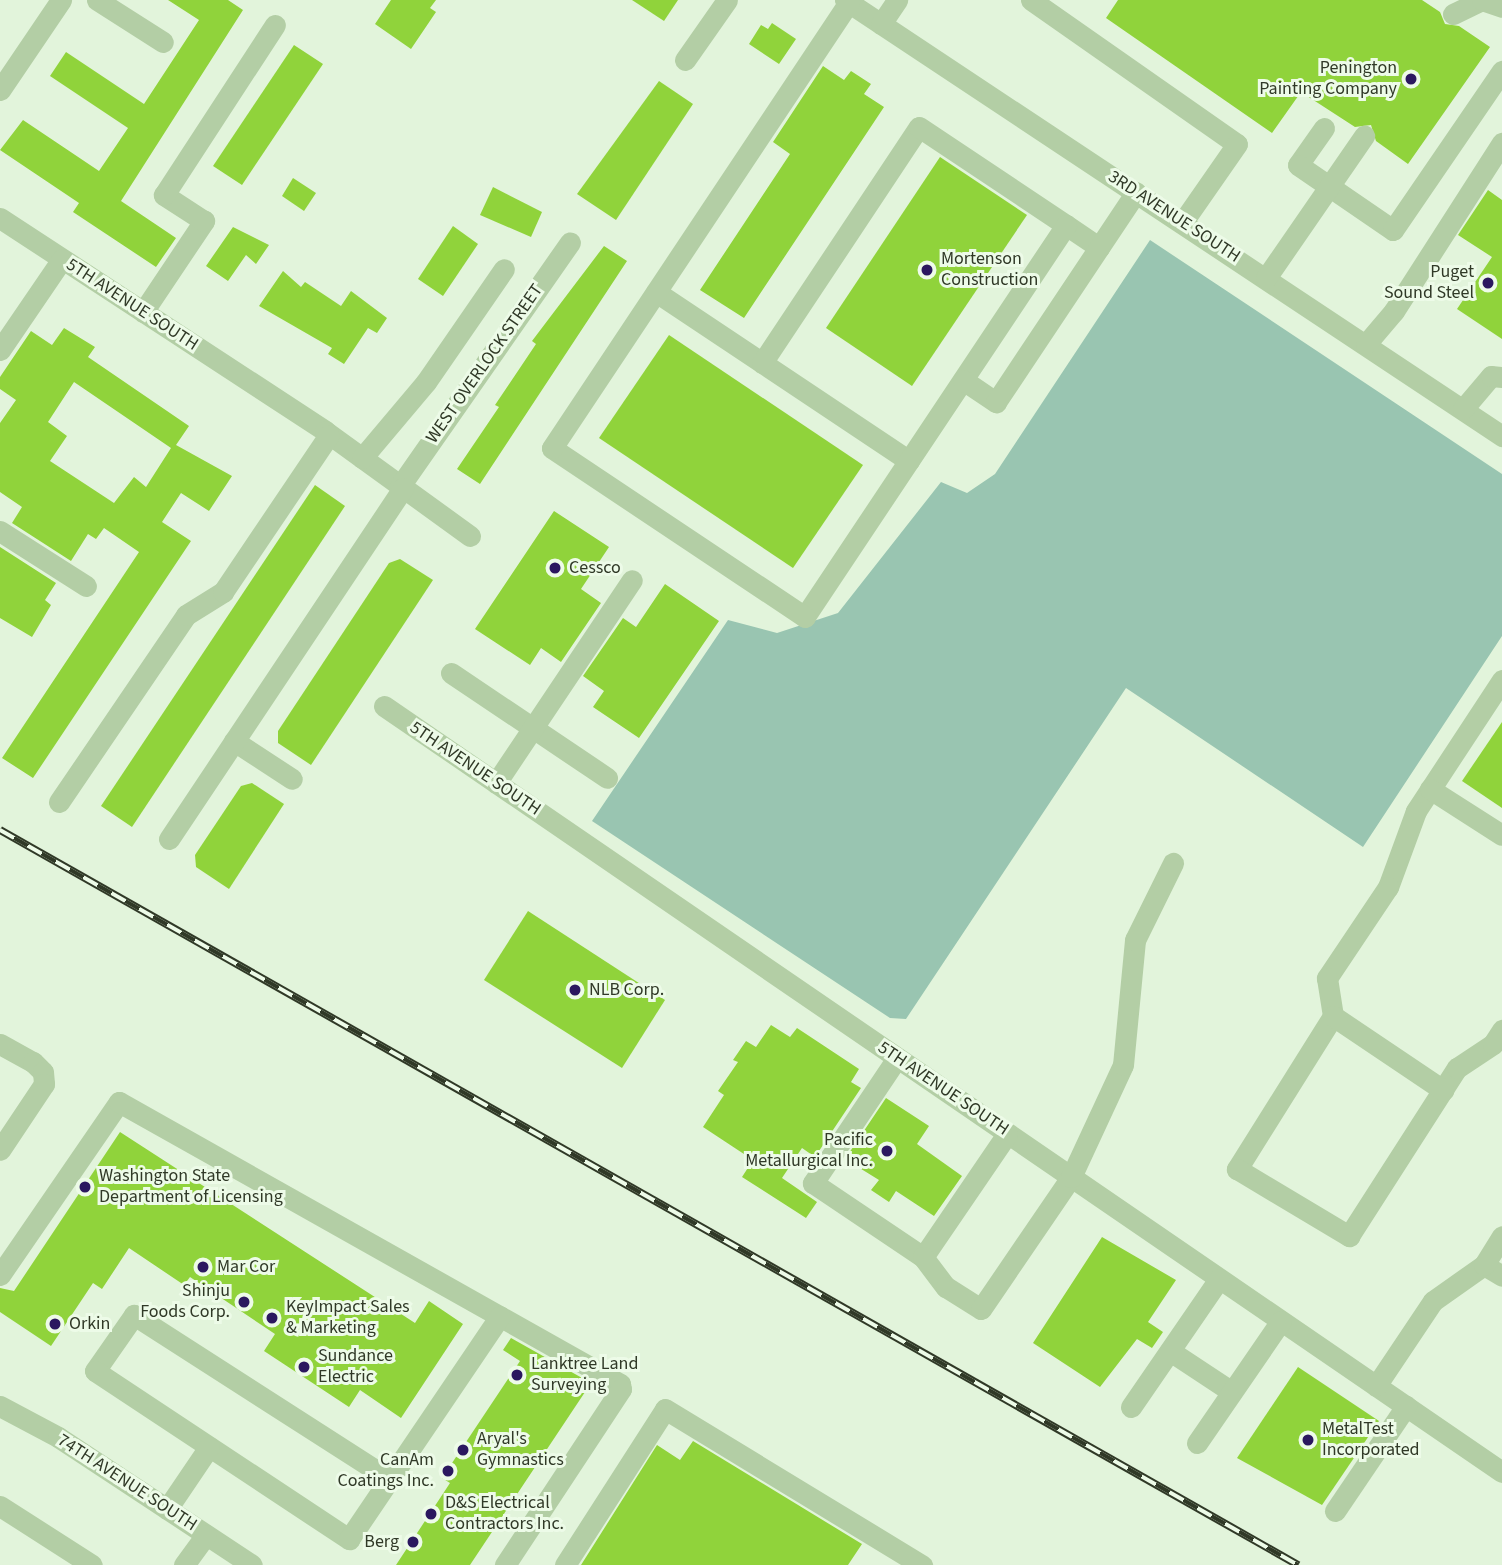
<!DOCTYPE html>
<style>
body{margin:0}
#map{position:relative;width:1502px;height:1565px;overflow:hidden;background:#e2f4db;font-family:"Source Sans 3",sans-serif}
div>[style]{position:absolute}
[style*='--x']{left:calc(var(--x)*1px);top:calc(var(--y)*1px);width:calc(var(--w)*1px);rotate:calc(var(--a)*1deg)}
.green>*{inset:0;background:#99c5b1}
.building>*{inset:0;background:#90d33b}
.minor>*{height:21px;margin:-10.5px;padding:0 10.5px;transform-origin:10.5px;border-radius:10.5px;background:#b3cea5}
.rail>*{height:8px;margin-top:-4px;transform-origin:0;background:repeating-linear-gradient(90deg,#edfbe8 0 16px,#303927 0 32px);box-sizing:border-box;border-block:2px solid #303927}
.dots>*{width:19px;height:19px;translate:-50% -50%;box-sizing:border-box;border:4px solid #edfbe8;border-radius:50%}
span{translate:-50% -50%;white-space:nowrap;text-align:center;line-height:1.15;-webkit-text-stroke:6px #edfbe8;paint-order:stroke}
.poi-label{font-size:18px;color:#303927}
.right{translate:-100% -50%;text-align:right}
.left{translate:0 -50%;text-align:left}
.street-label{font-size:18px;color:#303927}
</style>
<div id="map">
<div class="green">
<i style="clip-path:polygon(1150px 240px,1502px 474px,1502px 636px,1363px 847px,1126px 688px,906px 1019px,890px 1018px,592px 821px,728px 620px,777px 633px,838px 613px,941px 482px,967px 493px,995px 474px)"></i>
</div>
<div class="building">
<i style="clip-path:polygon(168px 0,228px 0,243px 10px,121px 201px,176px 238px,156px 267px,73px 212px,79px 203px,0 150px,23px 120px,99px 171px,128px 128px,50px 76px,66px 52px,144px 104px,199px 20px)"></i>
<i style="clip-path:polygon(391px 0,436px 0,430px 8px,436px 12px,411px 49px,375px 24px)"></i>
<i style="clip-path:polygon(632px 0,678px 0,664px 21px)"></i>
<i style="clip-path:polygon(1118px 0,1422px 0,1440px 12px,1445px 24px,1459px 26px,1490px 47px,1408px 164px,1376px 141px,1371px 125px,1355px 127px,1301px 92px,1272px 133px,1106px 18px)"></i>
<i style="clip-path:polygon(772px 23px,796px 39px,779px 64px,749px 44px,761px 25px,768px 29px)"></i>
<i style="clip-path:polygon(294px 45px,323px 64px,242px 185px,213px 166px)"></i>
<i style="clip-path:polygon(823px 66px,844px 80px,851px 71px,871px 84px,864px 94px,884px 107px,744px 318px,700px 290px,790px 154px,773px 142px)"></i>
<i style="clip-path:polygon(659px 81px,693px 104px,616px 220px,577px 194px)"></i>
<i style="clip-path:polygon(940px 157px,1027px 215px,912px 386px,826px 328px)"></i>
<i style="clip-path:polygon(293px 178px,316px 193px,304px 211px,282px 196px)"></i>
<i style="clip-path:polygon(493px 187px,542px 212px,531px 237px,480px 215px)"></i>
<i style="clip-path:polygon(1488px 190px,1502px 200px,1502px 339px,1457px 309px,1492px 257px,1458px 235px)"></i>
<i style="clip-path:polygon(453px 226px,478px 244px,443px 296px,418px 279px)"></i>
<i style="clip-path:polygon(233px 227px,269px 245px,256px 264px,246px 255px,228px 281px,206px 266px)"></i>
<i style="clip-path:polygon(604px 246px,627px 261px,480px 484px,457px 469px,499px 407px,495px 405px,536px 344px,532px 341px)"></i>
<i style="clip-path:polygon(283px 271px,301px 287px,305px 282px,341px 306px,351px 291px,387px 318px,377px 333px,368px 328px,344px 364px,328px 354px,332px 348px,259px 306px)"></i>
<i style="clip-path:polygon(evenodd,64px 328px,95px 347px,88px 357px,189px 426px,176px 445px,232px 476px,209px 511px,181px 493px,162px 522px,191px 541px,33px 778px,2px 758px,139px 552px,104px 528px,96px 539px,88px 534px,71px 561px,12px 523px,22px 507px,0 492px,0 423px,16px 400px,0 389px,0 377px,31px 331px,52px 345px,64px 328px,74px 382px,171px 448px,146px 487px,134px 477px,114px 503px,50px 461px,67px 436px,48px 422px,74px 382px)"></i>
<i style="clip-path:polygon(669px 335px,863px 465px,793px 568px,599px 438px)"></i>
<i style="clip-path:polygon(315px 485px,345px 506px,132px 827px,101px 806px)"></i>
<i style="clip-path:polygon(554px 511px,609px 547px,581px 589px,601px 603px,561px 662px,541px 648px,530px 665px,475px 629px)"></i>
<i style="clip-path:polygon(0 547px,56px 583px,45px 600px,51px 605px,32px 637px,0 618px)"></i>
<i style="clip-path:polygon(400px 559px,433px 580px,311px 765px,278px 743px,278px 731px,389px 563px)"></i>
<i style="clip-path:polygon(665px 584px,719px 621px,639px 738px,593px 707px,604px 691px,583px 676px,623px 618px,636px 627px)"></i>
<i style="clip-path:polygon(1502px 722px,1502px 808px,1462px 781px)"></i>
<i style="clip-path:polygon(252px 783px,284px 804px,229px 889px,196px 867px,195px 855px,241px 786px)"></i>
<i style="clip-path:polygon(528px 911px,665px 1000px,622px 1068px,484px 980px)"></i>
<i style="clip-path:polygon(771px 1025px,790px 1037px,797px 1028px,859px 1069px,851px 1082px,861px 1088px,815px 1157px,802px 1148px,782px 1178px,817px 1202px,806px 1218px,742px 1177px,753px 1160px,703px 1127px,724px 1095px,718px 1091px,738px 1062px,733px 1060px,746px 1041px,756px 1047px)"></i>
<i style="clip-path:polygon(886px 1098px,929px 1126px,917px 1144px,962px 1176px,934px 1216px,896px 1191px,889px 1202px,871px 1190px,879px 1180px,845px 1159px)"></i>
<i style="clip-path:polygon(120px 1132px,415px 1323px,429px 1301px,463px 1324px,401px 1418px,360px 1390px,349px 1407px,264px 1351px,275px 1334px,190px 1277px,184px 1285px,129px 1248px,102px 1289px,93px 1283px,51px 1346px,0 1312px,0 1288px,14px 1291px)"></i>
<i style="clip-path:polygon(1102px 1237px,1176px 1280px,1148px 1322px,1163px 1332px,1152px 1348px,1137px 1339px,1100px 1387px,1033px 1343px)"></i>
<i style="clip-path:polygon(511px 1338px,591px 1383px,470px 1565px,396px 1565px,450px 1483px,442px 1478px,520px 1361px,503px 1350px)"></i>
<i style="clip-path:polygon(1298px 1367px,1379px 1421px,1322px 1505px,1237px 1458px)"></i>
<i style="clip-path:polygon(693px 1441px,862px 1544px,848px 1565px,581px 1565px,657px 1445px,680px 1460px)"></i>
</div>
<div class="minor">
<i style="--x:97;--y:0;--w:78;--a:32.5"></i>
<i style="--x:845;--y:0;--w:789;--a:33.57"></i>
<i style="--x:1031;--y:0;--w:251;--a:35"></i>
<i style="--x:1237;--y:144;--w:96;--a:124.8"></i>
<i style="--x:1453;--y:14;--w:32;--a:-26"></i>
<i style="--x:1482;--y:0;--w:21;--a:19"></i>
<i style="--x:881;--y:24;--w:29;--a:-56"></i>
<i style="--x:685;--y:60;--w:73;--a:-55"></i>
<i style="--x:0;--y:90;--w:109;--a:-55.9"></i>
<i style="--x:1324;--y:128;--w:45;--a:125.1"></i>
<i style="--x:1298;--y:165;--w:115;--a:34.4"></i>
<i style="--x:1393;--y:230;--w:193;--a:-55.6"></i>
<i style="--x:0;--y:218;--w:389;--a:33.2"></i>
<i style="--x:325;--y:431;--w:179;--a:35.9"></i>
<i style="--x:1066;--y:225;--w:40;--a:34"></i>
<i style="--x:1266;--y:278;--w:173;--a:-55.4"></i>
<i style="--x:656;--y:292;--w:304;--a:33.7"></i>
<i style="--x:143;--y:312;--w:110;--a:-56.2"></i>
<i style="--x:204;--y:221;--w:48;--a:-147"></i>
<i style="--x:164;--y:195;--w:203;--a:-56.9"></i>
<i style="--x:1366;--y:344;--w:43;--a:-49.7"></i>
<i style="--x:1394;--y:311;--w:200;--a:-57.3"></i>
<i style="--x:0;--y:350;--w:110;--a:-55.7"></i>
<i style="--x:762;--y:363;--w:283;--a:-56.4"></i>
<i style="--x:919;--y:127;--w:177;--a:33.7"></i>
<i style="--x:1066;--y:225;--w:471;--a:123.7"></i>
<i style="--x:805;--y:617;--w:304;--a:-146.3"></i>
<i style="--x:552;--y:448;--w:536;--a:-56.34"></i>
<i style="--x:963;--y:380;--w:40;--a:34"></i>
<i style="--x:996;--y:402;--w:252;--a:-56.3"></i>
<i style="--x:1463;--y:409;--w:43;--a:-49.7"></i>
<i style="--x:1491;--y:376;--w:11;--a:5"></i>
<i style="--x:362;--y:458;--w:99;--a:-49.9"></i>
<i style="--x:426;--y:382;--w:137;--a:-55.4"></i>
<i style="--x:400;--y:486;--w:297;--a:-55.1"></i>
<i style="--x:0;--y:531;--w:102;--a:32.6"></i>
<i style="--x:451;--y:673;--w:188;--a:33.9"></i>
<i style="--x:1502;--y:680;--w:157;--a:123.3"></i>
<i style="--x:1416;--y:811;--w:81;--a:110.2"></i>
<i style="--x:1388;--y:887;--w:110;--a:123.8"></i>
<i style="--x:1327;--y:978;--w:38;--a:81"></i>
<i style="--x:1333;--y:1016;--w:181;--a:122.1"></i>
<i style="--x:1237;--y:1169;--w:131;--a:30.9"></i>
<i style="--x:1349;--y:1236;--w:200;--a:-57.3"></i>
<i style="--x:1457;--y:1068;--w:43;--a:-33.7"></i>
<i style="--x:1493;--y:1044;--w:17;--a:-57"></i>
<i style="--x:384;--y:706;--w:1355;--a:34.42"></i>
<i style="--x:234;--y:741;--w:69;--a:33.2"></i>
<i style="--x:496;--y:783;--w:244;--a:-56.2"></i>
<i style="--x:1430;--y:789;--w:85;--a:32.6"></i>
<i style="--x:59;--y:802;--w:226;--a:-55.8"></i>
<i style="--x:186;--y:615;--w:44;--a:-31.9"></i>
<i style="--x:223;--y:592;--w:189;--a:-56"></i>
<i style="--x:169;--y:839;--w:422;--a:-56.3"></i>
<i style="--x:1333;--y:1016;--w:133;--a:33.9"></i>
<i style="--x:0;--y:1044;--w:38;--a:29"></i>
<i style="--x:33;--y:1062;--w:14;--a:45"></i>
<i style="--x:43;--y:1072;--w:12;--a:85"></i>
<i style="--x:44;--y:1084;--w:79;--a:123.7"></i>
<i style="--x:897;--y:1058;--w:151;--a:123.9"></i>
<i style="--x:813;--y:1183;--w:133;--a:33.9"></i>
<i style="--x:1007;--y:1134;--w:149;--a:124.3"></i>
<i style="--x:923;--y:1257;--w:38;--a:53"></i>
<i style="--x:946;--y:1287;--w:41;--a:32.2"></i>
<i style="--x:981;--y:1309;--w:160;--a:-55.7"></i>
<i style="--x:1071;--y:1177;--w:123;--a:-65.1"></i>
<i style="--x:1123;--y:1065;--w:126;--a:-84.5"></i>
<i style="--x:1135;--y:940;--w:86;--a:-63.7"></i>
<i style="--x:1484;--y:1265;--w:21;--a:31"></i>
<i style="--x:0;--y:1275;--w:210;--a:-55.5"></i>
<i style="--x:119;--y:1102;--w:575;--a:29.37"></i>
<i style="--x:620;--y:1384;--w:5;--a:79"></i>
<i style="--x:621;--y:1389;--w:211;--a:123.4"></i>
<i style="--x:1170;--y:1351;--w:74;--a:33.5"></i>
<i style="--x:1376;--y:1386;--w:102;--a:-56.2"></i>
<i style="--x:1433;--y:1301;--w:62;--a:-35.2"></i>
<i style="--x:1484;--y:1265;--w:34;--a:-58"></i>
<i style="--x:0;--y:1406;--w:66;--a:28.1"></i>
<i style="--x:58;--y:1437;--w:232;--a:33.4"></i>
<i style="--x:1131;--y:1407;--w:155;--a:-55.5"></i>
<i style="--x:1197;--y:1443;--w:148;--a:-55.5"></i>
<i style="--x:388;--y:1478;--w:302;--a:-147.3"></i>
<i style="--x:134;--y:1315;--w:68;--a:124.9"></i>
<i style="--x:95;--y:1371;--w:305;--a:33.5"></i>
<i style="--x:349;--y:1539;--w:269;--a:-55.9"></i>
<i style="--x:0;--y:1506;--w:109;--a:32.7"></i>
<i style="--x:167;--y:1509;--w:75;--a:-55.9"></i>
<i style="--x:1335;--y:1511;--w:127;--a:-55.9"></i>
<i style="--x:184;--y:1565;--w:37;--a:-54"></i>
<i style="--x:565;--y:1565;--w:185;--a:-57.3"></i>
<i style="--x:665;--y:1409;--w:301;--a:31.3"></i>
</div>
<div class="rail">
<i style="--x:0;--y:830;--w:1492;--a:29.52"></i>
</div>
<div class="dots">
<i style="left:1411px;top:79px;background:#2b185f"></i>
<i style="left:927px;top:270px;background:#2b185f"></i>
<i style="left:1488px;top:283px;background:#2b185f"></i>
<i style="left:555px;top:568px;background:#2b185f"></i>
<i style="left:575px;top:990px;background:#2b185f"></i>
<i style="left:887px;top:1151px;background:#2b185f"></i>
<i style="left:85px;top:1187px;background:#2b185f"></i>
<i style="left:203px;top:1267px;background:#2b185f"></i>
<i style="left:244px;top:1302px;background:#2b185f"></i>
<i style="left:272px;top:1318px;background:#2b185f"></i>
<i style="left:55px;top:1324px;background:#2b185f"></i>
<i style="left:304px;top:1367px;background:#2b185f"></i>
<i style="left:517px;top:1375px;background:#2b185f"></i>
<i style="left:1308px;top:1440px;background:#2b185f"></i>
<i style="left:463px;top:1450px;background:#2b185f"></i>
<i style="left:448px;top:1471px;background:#2b185f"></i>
<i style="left:431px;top:1514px;background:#2b185f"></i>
<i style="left:413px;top:1542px;background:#2b185f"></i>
</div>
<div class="poi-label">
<span class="right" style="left:1397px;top:79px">Penington<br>Painting Company</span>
<span class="left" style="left:941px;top:270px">Mortenson<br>Construction</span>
<span class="right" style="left:1474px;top:283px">Puget<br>Sound Steel</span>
<span class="left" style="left:569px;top:568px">Cessco</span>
<span class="left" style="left:589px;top:990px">NLB Corp.</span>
<span class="right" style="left:873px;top:1151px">Pacific<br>Metallurgical Inc.</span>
<span class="left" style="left:99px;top:1187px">Washington State<br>Department of Licensing</span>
<span class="left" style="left:217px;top:1267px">Mar Cor</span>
<span class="right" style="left:230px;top:1302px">Shinju<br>Foods Corp.</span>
<span class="left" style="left:286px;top:1318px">KeyImpact Sales<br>&amp; Marketing</span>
<span class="left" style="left:69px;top:1324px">Orkin</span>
<span class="left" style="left:318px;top:1367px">Sundance<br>Electric</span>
<span class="left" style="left:531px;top:1375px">Lanktree Land<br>Surveying</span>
<span class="left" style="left:1322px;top:1440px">MetalTest<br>Incorporated</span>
<span class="left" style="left:477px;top:1450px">Aryal's<br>Gymnastics</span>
<span class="right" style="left:434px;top:1471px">CanAm<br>Coatings Inc.</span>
<span class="left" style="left:445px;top:1514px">D&amp;S Electrical<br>Contractors Inc.</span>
<span class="right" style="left:399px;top:1542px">Berg</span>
</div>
<div class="street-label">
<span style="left:1174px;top:217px;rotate:33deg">3RD AVENUE SOUTH</span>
<span style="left:132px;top:305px;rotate:33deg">5TH AVENUE SOUTH</span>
<span style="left:485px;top:364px;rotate:-55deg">WEST OVERLOCK STREET</span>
<span style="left:475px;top:769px;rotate:34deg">5TH AVENUE SOUTH</span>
<span style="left:943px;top:1089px;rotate:34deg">5TH AVENUE SOUTH</span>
<span style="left:127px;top:1483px;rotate:33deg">74TH AVENUE SOUTH</span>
</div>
</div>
